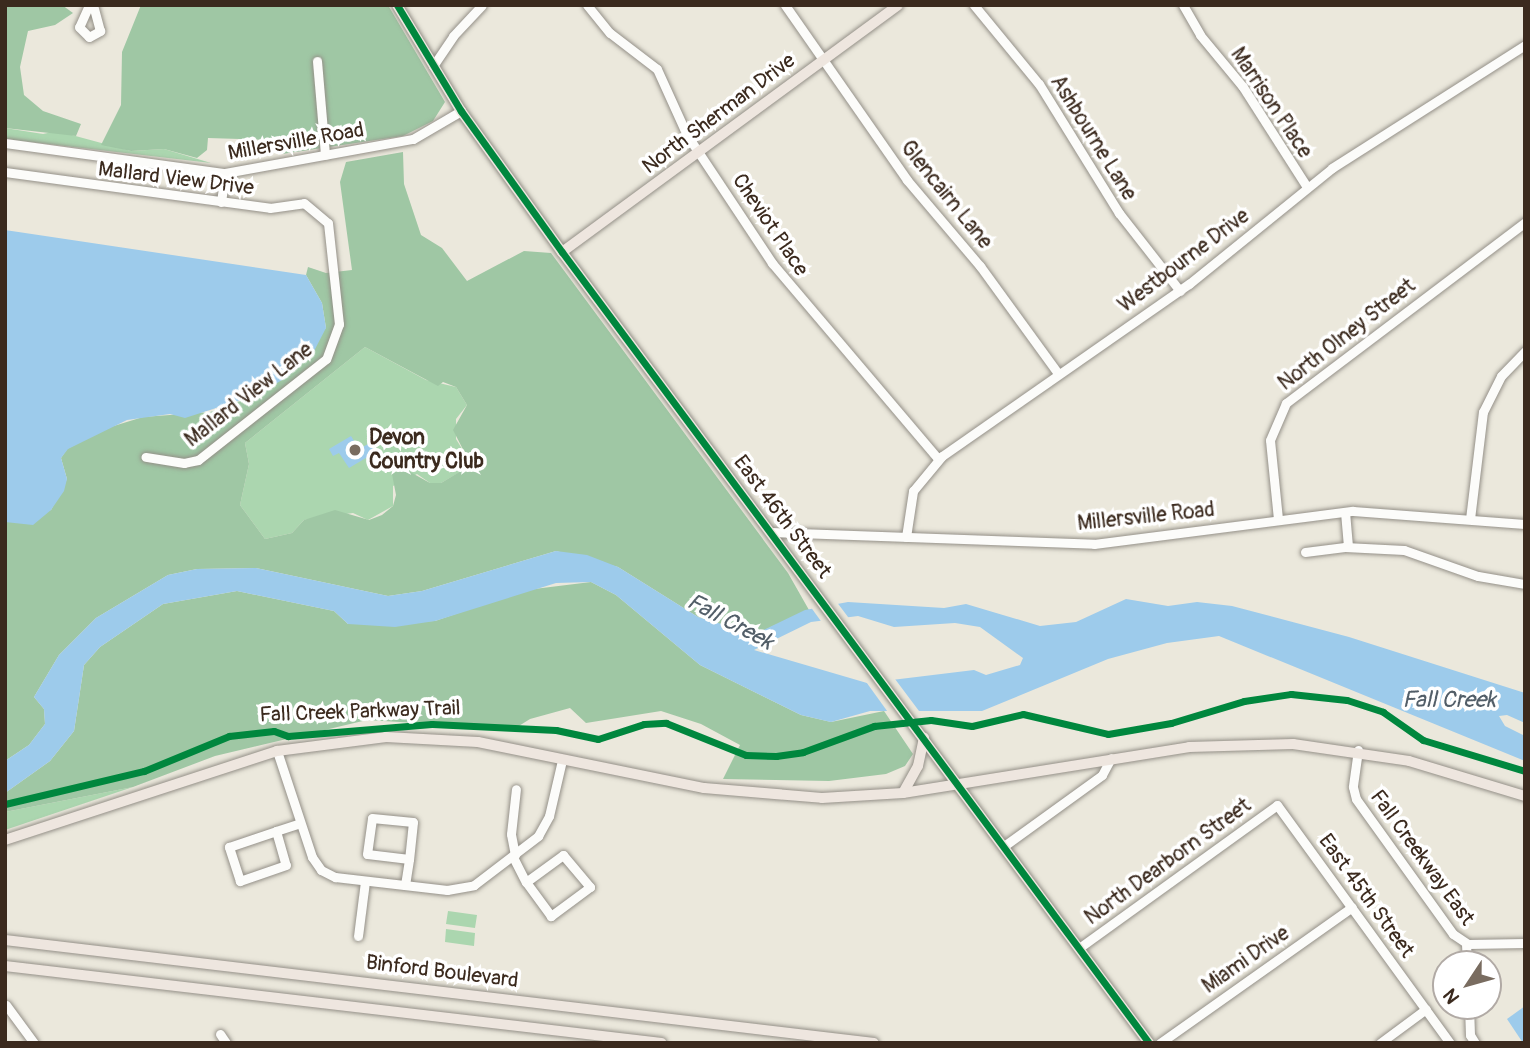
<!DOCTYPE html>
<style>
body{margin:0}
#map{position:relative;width:1530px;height:1048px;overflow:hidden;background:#ebe8dc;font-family:Pangolin,sans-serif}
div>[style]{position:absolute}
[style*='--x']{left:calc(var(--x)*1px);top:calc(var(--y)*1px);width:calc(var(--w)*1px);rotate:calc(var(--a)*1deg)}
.green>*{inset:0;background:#abd6af}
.forest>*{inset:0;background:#9fc7a4}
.water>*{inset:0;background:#9dcbeb}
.pier>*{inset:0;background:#ebe8dc}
.roads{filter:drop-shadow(0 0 2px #949088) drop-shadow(0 0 2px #949088)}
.minor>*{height:9px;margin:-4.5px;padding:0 4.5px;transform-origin:4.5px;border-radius:4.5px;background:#fcfcfa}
.major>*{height:10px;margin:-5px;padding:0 5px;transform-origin:5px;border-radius:5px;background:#eee6df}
.cycleway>*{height:7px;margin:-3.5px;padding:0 3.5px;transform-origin:3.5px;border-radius:3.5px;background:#00873e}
.dots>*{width:19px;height:19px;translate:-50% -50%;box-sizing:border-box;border:4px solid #fff;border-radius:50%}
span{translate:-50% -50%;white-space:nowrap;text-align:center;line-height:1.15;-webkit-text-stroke:7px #fff;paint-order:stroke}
.street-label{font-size:21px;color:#3b2a1e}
.poi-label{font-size:21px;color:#3b2a1e;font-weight:700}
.left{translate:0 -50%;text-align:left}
.water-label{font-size:23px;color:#525e68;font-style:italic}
.frame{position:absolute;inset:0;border:7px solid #3b2a1e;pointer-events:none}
.north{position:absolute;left:1432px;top:950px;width:70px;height:70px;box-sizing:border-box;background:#fff;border:2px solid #b1aaa5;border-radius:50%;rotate:234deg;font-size:19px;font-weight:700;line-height:28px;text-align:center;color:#3b2a1e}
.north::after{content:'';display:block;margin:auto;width:24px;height:32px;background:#796c60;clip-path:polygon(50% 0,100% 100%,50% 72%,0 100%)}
</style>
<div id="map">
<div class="green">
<i style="clip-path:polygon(5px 128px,43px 134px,57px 131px,131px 151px,164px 149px,211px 163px,5px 139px)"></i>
<i style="clip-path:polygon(365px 347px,426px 380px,456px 387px,467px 405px,456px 419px,456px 439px,472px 465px,441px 483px,430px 483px,417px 474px,393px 486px,393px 506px,368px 520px,353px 513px,304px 520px,292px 533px,265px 539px,240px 505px,249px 464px,245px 443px)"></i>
<i style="clip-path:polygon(133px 787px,5px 830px,5px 812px)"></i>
<i style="clip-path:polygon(448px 911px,477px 915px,475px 928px,446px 924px)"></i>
<i style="clip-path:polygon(446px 929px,475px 933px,474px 946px,445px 942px)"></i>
</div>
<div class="forest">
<i style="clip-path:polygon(5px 5px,62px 5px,73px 13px,55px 25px,28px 31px,20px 67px,24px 95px,43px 111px,81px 124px,76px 136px,5px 128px)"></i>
<i style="clip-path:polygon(141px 5px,388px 5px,445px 102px,433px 121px,403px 136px,282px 154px,270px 140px,208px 138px,207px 150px,197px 158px,164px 149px,131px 151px,101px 145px,121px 105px,122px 52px)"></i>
<i style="clip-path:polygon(evenodd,403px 152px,404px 184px,421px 235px,442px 248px,467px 281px,524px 251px,551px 253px,788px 573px,809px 610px,755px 634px,732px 630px,698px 617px,618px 567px,556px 551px,422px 591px,388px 596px,256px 568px,197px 569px,168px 575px,96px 618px,59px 655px,34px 697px,44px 709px,45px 724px,29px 745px,5px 761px,5px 522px,51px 510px,67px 479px,61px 458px,67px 449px,104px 429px,143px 417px,210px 412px,257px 395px,326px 328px,322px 303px,306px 275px,308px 267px,326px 273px,352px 270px,340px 182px,346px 162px,403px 152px,365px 347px,438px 386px,443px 382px,456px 387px,467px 405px,453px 430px,471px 465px,441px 483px,430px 483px,403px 468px,392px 474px,396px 495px,393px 506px,382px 515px,369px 520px,335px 510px,304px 520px,292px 533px,265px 539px,240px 505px,249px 464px,245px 443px,365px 347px)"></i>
<i style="clip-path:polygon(591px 582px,616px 595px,700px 665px,801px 715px,831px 722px,884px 711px,913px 754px,905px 766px,886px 774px,829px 781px,723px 779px,740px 745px,701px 724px,661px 711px,586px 723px,570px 708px,530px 719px,514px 729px,367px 720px,215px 756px,133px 787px,5px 812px,5px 793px,50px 761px,74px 731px,84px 665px,100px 647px,163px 604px,237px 591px,334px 611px,348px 624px,435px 621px,526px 590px)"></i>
</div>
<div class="water">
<i style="clip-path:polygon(5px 230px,306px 275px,322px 303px,326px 328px,313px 353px,287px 377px,257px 395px,185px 418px,170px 414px,127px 420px,68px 449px,61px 458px,67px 479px,64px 491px,51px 510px,33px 525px,5px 522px)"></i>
<i style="clip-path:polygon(351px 436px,359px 449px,370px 443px,376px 452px,349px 468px,339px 453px,333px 456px,329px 449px)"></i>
<i style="clip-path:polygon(evenodd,556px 551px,587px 555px,618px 567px,698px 617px,755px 634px,805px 610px,848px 602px,944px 608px,966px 604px,1040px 626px,1076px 622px,1126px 599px,1168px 606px,1197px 602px,1232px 606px,1349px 637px,1525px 693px,1525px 723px,1507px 715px,1499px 716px,1505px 726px,1525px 736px,1525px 761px,1219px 636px,1167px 643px,1108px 659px,982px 711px,870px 711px,831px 722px,801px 715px,700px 665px,616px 595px,591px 582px,556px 583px,435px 621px,395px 627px,348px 624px,334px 611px,237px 591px,163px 604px,100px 647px,84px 665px,74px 731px,50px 761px,5px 793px,5px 761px,29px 745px,45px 724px,44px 709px,34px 697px,59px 655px,96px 618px,168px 575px,197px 569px,256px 568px,388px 596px,422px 591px,556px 551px,858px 616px,894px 627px,955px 623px,980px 627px,1023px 658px,1020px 665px,986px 675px,974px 670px,867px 683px,754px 650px,811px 622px,858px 616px)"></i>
<i style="clip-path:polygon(1525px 1006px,1525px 1043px,1523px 1043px,1507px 1019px)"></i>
</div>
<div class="pier">
<i style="clip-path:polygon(836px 601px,851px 621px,823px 624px,810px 606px)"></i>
<i style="clip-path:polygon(892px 675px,922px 715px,890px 715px,864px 679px)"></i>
</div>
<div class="roads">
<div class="minor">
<i style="--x:89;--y:5;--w:24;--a:114"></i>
<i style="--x:79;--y:27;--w:14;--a:45"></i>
<i style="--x:89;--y:37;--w:13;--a:-29"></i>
<i style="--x:100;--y:31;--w:27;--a:-105"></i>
<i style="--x:587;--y:5;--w:36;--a:51"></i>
<i style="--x:610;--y:33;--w:59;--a:37.5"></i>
<i style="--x:657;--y:69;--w:72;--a:65.6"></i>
<i style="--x:687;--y:135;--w:154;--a:56.4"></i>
<i style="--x:772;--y:263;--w:257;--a:49.7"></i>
<i style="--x:785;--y:5;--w:213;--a:55.1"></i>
<i style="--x:907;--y:180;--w:113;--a:49.7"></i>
<i style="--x:980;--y:266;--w:131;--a:54"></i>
<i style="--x:974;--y:5;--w:102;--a:50.6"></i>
<i style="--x:1039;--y:84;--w:152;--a:58.2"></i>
<i style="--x:1119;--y:213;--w:99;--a:52"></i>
<i style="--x:1183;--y:5;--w:34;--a:60"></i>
<i style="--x:1200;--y:35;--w:67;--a:50.4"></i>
<i style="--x:1243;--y:87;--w:119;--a:57.4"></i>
<i style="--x:317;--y:61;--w:94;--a:85.1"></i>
<i style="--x:433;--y:66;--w:36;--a:-56"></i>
<i style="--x:453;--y:36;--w:42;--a:-46.9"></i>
<i style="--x:5;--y:143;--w:222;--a:7.8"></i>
<i style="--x:225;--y:173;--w:191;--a:-10.3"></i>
<i style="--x:413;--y:139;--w:56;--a:-30.3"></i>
<i style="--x:5;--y:172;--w:267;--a:7.7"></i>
<i style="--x:270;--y:208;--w:34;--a:-8"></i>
<i style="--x:304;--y:203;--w:31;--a:40"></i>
<i style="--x:328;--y:223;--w:102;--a:83.8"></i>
<i style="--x:339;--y:324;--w:37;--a:110"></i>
<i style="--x:326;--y:359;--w:163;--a:141.7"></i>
<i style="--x:198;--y:460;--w:14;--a:168"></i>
<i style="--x:184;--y:463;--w:39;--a:-171"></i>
<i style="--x:221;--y:202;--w:29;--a:-82"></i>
<i style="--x:1345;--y:512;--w:35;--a:85"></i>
<i style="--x:1278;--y:519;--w:79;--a:-95.8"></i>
<i style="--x:1270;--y:440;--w:40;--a:-66.6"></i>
<i style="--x:1286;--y:403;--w:300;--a:-37.1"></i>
<i style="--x:1470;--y:519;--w:108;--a:-83.1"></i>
<i style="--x:1483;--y:412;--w:40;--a:-63.4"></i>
<i style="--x:1501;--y:376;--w:35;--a:-46"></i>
<i style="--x:771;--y:532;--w:323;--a:2.1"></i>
<i style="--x:1094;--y:544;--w:261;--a:-7.3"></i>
<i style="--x:1353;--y:511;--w:172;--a:4.3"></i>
<i style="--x:906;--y:537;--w:47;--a:-81.3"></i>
<i style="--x:913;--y:491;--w:45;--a:-50.4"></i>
<i style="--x:942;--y:456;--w:301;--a:-34.9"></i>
<i style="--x:1189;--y:284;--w:184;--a:-39"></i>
<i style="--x:1332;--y:168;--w:229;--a:-32.5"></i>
<i style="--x:1305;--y:552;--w:40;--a:-7.1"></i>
<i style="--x:1345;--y:547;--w:59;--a:2.9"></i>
<i style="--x:1404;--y:550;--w:78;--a:19.4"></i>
<i style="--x:1478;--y:576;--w:48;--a:9.7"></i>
<i style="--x:1358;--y:750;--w:37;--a:98"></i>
<i style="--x:1353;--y:787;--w:12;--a:76"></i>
<i style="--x:1356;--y:799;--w:166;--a:54.3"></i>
<i style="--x:1453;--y:934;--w:18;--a:34"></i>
<i style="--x:1468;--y:944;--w:57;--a:-1"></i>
<i style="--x:277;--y:751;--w:112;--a:71.7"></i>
<i style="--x:312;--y:857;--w:16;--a:55"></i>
<i style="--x:321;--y:870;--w:16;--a:27"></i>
<i style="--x:335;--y:877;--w:113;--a:6.6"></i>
<i style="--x:447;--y:890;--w:27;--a:-10"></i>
<i style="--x:474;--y:885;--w:81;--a:-37.4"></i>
<i style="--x:538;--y:836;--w:23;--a:-61"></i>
<i style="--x:549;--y:816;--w:57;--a:-76.9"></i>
<i style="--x:372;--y:818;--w:41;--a:5.6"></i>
<i style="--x:413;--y:822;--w:37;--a:96"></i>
<i style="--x:409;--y:859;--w:42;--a:-173.2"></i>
<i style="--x:367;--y:854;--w:36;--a:-82"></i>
<i style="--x:276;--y:831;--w:35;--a:74"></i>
<i style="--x:286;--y:865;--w:49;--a:160.8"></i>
<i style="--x:240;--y:881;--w:36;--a:-108"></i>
<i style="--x:229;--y:847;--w:50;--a:-18.8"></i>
<i style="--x:276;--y:831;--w:25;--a:-18"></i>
<i style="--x:1004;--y:846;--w:121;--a:-35.9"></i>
<i style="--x:1102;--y:775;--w:19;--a:-62"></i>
<i style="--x:515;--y:855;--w:21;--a:-101"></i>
<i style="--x:511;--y:834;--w:45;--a:-83.7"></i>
<i style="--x:563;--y:855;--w:42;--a:49.8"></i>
<i style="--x:590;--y:887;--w:49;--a:143.4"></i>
<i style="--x:551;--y:916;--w:42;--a:-126.3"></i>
<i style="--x:526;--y:882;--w:46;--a:-36.1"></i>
<i style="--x:513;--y:857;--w:28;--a:63"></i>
<i style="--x:405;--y:885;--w:26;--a:-81"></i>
<i style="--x:358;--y:936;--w:55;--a:-82.7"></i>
<i style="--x:1466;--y:944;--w:20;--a:87"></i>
<i style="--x:1079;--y:948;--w:244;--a:-35.8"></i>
<i style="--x:1277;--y:805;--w:294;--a:54"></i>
<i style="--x:6;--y:1005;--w:47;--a:53.6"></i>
<i style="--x:1469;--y:1006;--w:29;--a:88"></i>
<i style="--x:1470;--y:1035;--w:9;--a:58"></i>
<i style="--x:220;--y:1034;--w:11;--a:56"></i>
<i style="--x:1160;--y:1043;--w:235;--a:-35.3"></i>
<i style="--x:1380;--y:1043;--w:57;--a:-36.5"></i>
</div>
<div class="major">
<i style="--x:397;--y:5;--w:124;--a:58.9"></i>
<i style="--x:461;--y:111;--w:173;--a:54.4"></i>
<i style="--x:562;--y:252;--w:985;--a:53.42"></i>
<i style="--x:562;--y:252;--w:417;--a:-36.3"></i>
<i style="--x:903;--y:793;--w:31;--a:-61"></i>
<i style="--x:918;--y:766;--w:29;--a:-78"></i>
<i style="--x:5;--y:840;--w:286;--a:-18.1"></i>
<i style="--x:277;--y:751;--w:110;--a:-7.3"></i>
<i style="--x:386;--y:737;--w:92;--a:3.1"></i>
<i style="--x:478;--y:742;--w:231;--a:11.5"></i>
<i style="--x:704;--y:788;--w:118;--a:4.8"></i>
<i style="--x:822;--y:798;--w:81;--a:-3.5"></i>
<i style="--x:903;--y:793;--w:290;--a:-9.1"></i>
<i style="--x:1189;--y:747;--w:104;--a:-1.7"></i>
<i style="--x:1293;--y:744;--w:117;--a:8.3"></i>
<i style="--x:1409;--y:761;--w:121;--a:16.8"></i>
<i style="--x:5;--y:940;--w:875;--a:6.76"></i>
<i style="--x:5;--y:966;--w:661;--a:6.68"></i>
</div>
</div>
<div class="cycleway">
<i style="--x:397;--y:5;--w:124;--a:58.9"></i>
<i style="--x:461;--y:111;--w:173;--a:54.4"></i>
<i style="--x:562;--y:252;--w:985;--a:53.42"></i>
<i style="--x:5;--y:804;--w:143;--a:-13.4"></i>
<i style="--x:144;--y:771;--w:92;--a:-22.4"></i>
<i style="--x:229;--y:736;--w:45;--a:-6.3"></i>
<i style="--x:274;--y:731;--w:15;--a:20"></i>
<i style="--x:288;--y:736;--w:144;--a:-4.8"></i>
<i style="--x:432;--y:724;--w:124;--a:2.8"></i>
<i style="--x:556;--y:730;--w:43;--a:12.1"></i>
<i style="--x:598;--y:739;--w:48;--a:-18.1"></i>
<i style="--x:644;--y:724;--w:22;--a:-3"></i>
<i style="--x:666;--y:723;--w:86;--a:21.8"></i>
<i style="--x:746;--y:755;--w:30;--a:2"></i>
<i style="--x:776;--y:756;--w:27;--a:-8"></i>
<i style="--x:803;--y:752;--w:76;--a:-20.1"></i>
<i style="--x:874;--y:726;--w:57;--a:-6"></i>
<i style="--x:931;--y:720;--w:41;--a:8.3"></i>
<i style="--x:972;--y:726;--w:52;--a:-13.2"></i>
<i style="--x:1023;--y:714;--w:87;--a:13.2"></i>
<i style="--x:1108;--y:734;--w:64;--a:-9.9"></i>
<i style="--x:1171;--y:723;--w:76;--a:-16.8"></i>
<i style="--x:1244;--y:701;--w:48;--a:-8.5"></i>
<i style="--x:1291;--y:694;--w:56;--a:6.1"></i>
<i style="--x:1347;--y:700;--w:38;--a:18"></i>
<i style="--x:1383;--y:712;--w:49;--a:35"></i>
<i style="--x:1423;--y:740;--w:107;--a:16.9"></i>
</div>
<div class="dots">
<i style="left:355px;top:450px;background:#796c60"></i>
</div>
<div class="street-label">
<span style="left:1271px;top:103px;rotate:56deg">Marrison Place</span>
<span style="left:719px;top:114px;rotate:-37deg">North Sherman Drive</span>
<span style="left:1093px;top:138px;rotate:58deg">Ashbourne Lane</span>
<span style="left:296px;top:142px;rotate:-10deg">Millersville Road</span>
<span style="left:176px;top:179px;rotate:7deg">Mallard View Drive</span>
<span style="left:946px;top:195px;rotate:51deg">Glencairn Lane</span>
<span style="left:770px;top:225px;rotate:56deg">Cheviot Place</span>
<span style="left:1184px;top:261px;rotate:-37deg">Westbourne Drive</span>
<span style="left:1347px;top:335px;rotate:-38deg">North Olney Street</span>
<span style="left:249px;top:395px;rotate:-38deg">Mallard View Lane</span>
<span style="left:782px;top:517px;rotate:53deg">East 46th Street</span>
<span style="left:1146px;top:517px;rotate:-6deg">Millersville Road</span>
<span style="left:360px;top:712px;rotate:-2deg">Fall Creek Parkway Trail</span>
<span style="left:1422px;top:858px;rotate:54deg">Fall Creekway East</span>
<span style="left:1168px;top:862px;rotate:-36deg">North Dearborn Street</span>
<span style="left:1366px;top:896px;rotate:54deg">East 45th Street</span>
<span style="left:1246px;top:960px;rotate:-35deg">Miami Drive</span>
<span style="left:442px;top:972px;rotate:7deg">Binford Boulevard</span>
</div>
<div class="poi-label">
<span class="left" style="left:369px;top:450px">Devon<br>Country Club</span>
</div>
<div class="water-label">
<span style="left:730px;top:622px;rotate:28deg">Fall Creek</span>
<span style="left:1449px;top:700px">Fall Creek</span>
</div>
<div class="frame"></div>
<div class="north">N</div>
</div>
